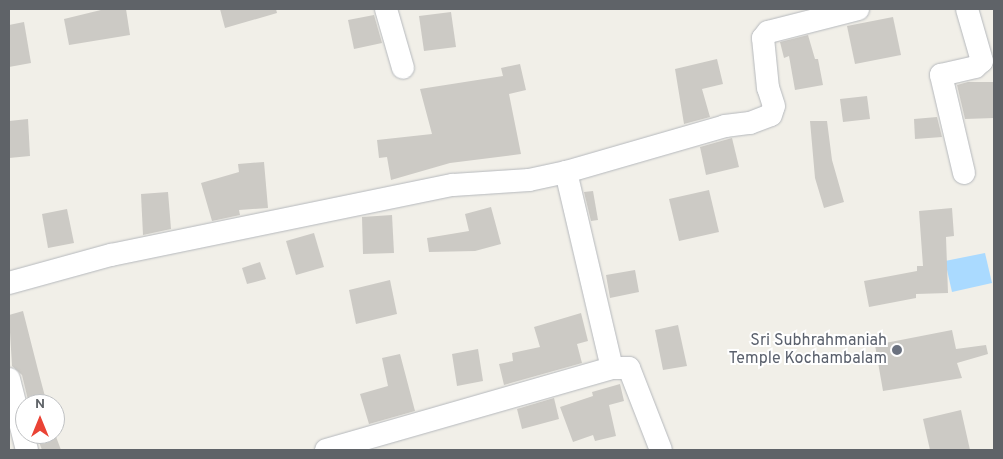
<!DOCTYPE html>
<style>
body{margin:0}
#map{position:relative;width:1003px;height:459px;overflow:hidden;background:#f1efe8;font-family:Overpass,sans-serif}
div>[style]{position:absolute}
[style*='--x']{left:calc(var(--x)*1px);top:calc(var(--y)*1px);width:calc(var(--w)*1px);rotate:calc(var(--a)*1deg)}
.water>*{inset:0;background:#aadaff}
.building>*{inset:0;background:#cccac5}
.roads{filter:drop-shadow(0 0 1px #b5b8bc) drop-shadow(0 0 1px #b5b8bc)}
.minor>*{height:22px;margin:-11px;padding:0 11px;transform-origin:11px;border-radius:11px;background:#fff}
.dots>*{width:14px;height:14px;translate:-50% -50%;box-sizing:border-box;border:2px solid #fff;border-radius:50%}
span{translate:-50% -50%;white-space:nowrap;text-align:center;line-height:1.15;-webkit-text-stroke:4px #fff;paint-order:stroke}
.worship-label{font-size:16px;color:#5b616d}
.right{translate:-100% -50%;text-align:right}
.frame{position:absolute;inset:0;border:10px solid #5f6368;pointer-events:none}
.north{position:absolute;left:15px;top:394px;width:50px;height:50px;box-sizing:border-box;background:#fff;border:1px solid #bfc1c3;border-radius:50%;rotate:0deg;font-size:14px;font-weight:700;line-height:20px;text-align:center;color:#5f6368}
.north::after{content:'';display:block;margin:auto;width:18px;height:22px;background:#ea4335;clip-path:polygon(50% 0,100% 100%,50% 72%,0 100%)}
</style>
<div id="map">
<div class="water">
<i style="clip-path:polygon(985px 253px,992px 283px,952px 292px,945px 261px)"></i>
</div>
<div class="building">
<i style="clip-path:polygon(105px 9px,126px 9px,130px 35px,69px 45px,64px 19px)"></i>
<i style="clip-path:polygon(220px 9px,276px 9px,277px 13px,225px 28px)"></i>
<i style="clip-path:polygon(451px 12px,456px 47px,424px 51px,419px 16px)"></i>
<i style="clip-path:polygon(374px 15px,382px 43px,354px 49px,348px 20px)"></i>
<i style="clip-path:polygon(893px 17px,901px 55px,855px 64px,847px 26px)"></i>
<i style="clip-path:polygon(24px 22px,31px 63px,9px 67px,9px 25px)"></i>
<i style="clip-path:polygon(808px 35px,815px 59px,818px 59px,823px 85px,795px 90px,789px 56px,784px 58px,780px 42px)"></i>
<i style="clip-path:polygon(717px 59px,723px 84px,702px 89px,710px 117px,684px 124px,675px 69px)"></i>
<i style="clip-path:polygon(520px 64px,526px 90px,509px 94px,521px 154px,450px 163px,391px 180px,387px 157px,379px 158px,377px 140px,432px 134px,420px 89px,503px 76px,501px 68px)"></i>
<i style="clip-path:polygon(968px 82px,994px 82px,994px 118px,965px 119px,957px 85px)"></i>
<i style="clip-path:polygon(867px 96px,870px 119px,843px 122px,840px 99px)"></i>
<i style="clip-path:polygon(937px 117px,942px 137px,915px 139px,914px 119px)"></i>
<i style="clip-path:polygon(28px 119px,30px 156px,9px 158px,9px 121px)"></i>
<i style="clip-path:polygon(810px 121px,827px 121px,832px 160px,844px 202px,824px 208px,815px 178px)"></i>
<i style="clip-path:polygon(732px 138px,739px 167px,706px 175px,700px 147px)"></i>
<i style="clip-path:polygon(264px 162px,268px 208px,239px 210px,240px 215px,212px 221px,201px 183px,239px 172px,238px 164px)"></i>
<i style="clip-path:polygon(709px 190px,719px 232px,679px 241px,669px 199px)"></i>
<i style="clip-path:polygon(593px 191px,598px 220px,591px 221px,584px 192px)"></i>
<i style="clip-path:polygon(168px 192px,171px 229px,143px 235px,141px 194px)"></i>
<i style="clip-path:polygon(491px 207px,501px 244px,475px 251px,429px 252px,427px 238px,469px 231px,465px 214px)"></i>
<i style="clip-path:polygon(952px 208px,954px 236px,946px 237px,948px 293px,916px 294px,916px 298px,869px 307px,864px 281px,917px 271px,917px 266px,923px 266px,919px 211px)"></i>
<i style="clip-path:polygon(67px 209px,74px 243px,48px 248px,42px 214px)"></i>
<i style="clip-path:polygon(392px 215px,394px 253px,363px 254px,362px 217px)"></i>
<i style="clip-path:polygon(314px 233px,324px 267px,296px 275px,286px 241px)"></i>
<i style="clip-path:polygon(260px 262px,266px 279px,247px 284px,242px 268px)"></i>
<i style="clip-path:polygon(635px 270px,639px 292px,610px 298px,606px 275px)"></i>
<i style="clip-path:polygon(390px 280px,397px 314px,356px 324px,349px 290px)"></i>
<i style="clip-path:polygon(23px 311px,38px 370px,47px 404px,29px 404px,22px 375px,12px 366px,9px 315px)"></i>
<i style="clip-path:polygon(581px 313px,588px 341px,577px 344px,582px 363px,504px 385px,499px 364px,513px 361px,512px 353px,540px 347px,534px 327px)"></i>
<i style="clip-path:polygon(678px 325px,687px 366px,663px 370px,655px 330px)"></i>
<i style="clip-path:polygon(952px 330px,956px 349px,986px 345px,988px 354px,957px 363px,962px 378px,883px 391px,875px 345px)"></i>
<i style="clip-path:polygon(478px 349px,483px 381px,457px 386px,452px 354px)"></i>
<i style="clip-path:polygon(400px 354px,415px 411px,369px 424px,360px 394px,388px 386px,382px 358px)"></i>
<i style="clip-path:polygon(620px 384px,624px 401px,609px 405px,616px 436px,595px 441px,593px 435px,573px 442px,560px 407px,593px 396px,592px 392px)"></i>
<i style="clip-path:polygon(554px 398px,559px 419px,522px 429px,517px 409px)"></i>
<i style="clip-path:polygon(961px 410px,970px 450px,930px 450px,923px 419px)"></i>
<i style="clip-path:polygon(36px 434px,55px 434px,61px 450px,42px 450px)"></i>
</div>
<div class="roads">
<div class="minor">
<i style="--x:386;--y:9;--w:61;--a:73.9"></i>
<i style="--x:566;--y:172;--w:201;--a:76.8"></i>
<i style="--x:964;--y:173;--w:101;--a:-103.2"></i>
<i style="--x:941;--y:75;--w:35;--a:-13"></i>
<i style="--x:975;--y:67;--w:9;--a:-41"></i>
<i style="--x:982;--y:61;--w:54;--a:-106.1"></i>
<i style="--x:9;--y:283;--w:106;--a:-15.4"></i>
<i style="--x:111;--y:255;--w:349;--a:-11.6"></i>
<i style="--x:453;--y:185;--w:76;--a:-3.8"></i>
<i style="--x:529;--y:180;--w:38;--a:-12"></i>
<i style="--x:566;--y:172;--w:166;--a:-16.1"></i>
<i style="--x:725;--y:126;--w:25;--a:-7"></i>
<i style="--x:750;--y:123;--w:22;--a:-21"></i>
<i style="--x:771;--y:115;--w:9;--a:-72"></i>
<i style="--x:774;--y:106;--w:19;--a:-108"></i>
<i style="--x:768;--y:88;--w:50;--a:-95.7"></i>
<i style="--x:763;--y:38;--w:8;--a:-50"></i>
<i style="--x:768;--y:32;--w:93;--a:-14.3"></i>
<i style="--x:9;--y:379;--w:73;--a:75.8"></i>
<i style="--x:326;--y:450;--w:298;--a:-16"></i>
<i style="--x:612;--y:368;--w:17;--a:0"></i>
<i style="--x:629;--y:368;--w:88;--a:68.7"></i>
</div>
</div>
<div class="dots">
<i style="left:897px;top:350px;background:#6b7280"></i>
</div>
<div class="worship-label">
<span class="right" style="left:887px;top:350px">Sri Subhrahmaniah<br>Temple Kochambalam</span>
</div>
<div class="frame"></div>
<div class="north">N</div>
</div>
